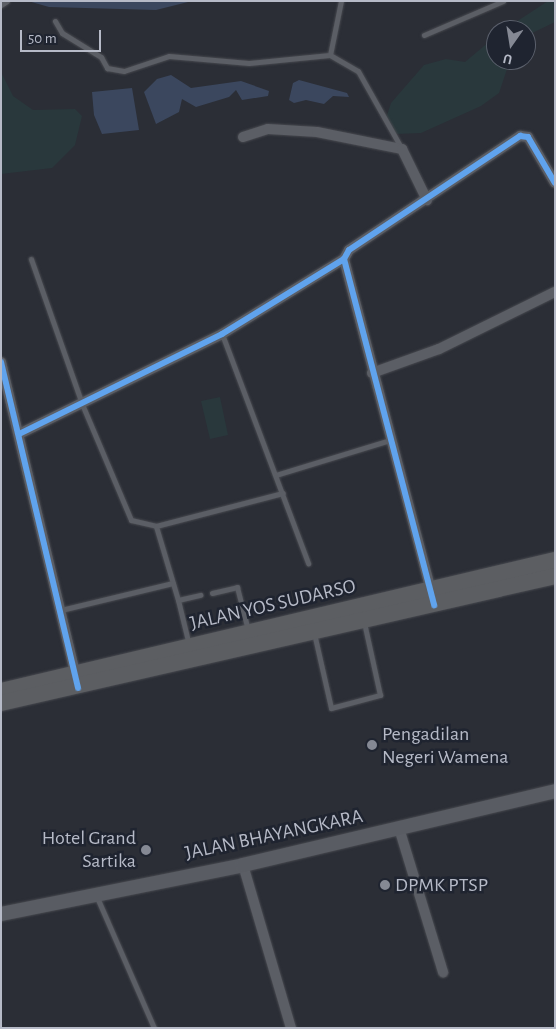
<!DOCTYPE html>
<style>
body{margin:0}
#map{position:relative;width:556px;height:1029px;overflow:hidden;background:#2b2e36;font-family:"Alegreya Sans",sans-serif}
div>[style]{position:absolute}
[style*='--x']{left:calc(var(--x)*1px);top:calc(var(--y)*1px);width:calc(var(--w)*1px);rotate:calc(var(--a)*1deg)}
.green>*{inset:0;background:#29383c}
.water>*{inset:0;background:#3b475e}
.roads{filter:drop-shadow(0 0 1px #47494f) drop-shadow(0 0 1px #47494f)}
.service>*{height:5px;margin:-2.5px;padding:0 2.5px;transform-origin:2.5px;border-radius:2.5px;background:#5b5e65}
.minor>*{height:10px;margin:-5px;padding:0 5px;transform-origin:5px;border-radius:5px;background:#5b5e65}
.secondary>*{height:14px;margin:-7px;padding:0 7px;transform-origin:7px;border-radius:7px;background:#595c63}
.trunk>*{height:16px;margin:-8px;padding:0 8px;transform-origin:8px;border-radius:8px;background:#5c5e62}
.cycleway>*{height:6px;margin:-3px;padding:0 3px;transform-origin:3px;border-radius:3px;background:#60a3ed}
.dots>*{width:14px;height:14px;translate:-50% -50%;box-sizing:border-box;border:2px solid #1f2430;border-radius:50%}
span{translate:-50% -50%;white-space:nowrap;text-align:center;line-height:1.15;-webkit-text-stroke:5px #1f2430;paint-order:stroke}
.street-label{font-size:20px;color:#b6bac7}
.poi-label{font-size:20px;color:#b6bac7}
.left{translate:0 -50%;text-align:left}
.right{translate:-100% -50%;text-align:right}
.frame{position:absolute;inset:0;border:2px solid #b6bac7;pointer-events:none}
.north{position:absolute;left:486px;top:20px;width:50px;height:50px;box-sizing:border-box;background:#1f2430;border:1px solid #5b606c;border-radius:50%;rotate:193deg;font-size:14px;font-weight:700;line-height:20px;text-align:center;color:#b6bac7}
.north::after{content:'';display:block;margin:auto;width:18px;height:22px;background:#858994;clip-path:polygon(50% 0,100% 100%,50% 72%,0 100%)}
.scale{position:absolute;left:20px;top:30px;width:81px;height:22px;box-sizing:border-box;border:2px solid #b6bac7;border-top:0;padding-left:6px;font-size:15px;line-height:18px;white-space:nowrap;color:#b6bac7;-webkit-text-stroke:4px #1f2430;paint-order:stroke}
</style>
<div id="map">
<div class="green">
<i style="clip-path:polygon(548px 1px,555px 1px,555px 22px,526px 36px,526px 30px,504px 30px)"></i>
<i style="clip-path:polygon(496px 36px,496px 60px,510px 60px,499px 93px,481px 106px,421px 133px,396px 134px,385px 121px,391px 103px,424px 65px,446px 59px,465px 62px)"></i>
<i style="clip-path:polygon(1px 72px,13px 96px,33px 110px,75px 109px,82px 116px,75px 145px,52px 168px,1px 174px)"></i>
<i style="clip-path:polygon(220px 397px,228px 435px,210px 439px,201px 401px)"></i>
</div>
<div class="water">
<i style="clip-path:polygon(28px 1px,192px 1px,156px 10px,49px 7px)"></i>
<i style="clip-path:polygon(171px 75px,191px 88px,241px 81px,269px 91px,268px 96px,242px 100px,236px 90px,229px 97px,196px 107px,182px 99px,179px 112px,156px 124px,144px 92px,157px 79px)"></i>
<i style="clip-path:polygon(299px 80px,347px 93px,349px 97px,333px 96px,324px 104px,306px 100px,294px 103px,289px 100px,293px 83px)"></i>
<i style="clip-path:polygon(132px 88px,139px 130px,102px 134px,94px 115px,92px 92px)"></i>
</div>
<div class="roads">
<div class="service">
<i style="--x:1;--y:5;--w:7;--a:-34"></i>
<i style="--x:55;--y:21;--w:14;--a:60"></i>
<i style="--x:62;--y:33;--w:46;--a:31.6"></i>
<i style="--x:101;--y:57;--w:13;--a:61"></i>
<i style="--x:107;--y:68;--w:17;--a:10"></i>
<i style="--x:124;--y:71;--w:47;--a:-18.4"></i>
<i style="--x:169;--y:56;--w:80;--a:5"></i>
<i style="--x:249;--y:63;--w:81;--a:-5.6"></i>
<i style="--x:330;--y:55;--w:32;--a:30"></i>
<i style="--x:358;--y:71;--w:90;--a:60.6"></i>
<i style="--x:424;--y:35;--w:86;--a:-23.3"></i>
<i style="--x:330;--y:55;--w:55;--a:-78.5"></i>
<i style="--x:31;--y:259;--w:154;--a:70.6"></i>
<i style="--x:82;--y:404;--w:126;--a:67.1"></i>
<i style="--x:131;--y:520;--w:26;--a:13"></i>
<i style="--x:222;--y:334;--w:245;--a:69.4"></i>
<i style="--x:276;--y:475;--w:119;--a:-17.1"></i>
<i style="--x:212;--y:593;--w:26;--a:-13"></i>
<i style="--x:237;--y:587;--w:44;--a:75.7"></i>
<i style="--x:178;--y:600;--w:77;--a:-106.6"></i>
<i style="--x:156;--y:526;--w:131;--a:-14.6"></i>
<i style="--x:61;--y:610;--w:115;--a:-13.6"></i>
<i style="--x:314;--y:633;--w:77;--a:77.2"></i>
<i style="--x:331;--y:708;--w:51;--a:-14.9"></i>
<i style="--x:380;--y:695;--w:75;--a:-102.4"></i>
<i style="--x:189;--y:645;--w:46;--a:-103.7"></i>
<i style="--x:178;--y:600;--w:23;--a:-13"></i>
<i style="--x:96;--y:895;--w:145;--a:66.4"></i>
</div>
<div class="minor">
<i style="--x:243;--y:137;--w:26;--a:-18"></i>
<i style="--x:268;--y:129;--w:49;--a:3.5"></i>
<i style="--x:317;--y:132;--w:87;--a:11.3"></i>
<i style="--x:402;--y:149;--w:57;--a:63.9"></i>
<i style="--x:344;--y:259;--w:346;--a:75.3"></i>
<i style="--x:1;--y:362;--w:325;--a:76.6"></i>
<i style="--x:372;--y:373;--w:71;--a:-19.7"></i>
<i style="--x:439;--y:349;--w:129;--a:-26.2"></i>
<i style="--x:19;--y:434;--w:226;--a:-26.2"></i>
<i style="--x:222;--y:334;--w:143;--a:-31.6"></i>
<i style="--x:344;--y:259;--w:10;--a:-61"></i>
<i style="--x:349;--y:250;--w:206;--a:-33.7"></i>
<i style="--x:520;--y:136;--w:8;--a:7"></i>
<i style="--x:528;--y:137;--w:53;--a:59.6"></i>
<i style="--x:399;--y:828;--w:151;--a:73"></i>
<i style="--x:243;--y:865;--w:170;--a:73.6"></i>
</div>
<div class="secondary">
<i style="--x:1;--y:914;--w:247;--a:-11.4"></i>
<i style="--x:243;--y:865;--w:321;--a:-13.3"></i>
</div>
<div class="trunk">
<i style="--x:1;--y:691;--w:569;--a:-13.3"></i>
<i style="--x:1;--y:703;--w:568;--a:-12.91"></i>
</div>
</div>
<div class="cycleway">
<i style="--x:344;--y:259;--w:358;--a:75.4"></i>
<i style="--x:1;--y:362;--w:335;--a:76.7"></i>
<i style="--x:19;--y:434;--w:226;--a:-26.2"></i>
<i style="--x:222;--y:334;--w:143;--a:-31.6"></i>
<i style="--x:344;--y:259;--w:10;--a:-61"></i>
<i style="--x:349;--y:250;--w:206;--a:-33.7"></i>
<i style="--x:520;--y:136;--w:8;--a:7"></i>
<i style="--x:528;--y:137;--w:53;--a:59.6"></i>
</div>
<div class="dots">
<i style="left:372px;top:745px;background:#858994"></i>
<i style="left:146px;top:850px;background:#858994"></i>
<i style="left:385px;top:885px;background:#858994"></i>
</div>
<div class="street-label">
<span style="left:273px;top:605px;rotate:-13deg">JALAN YOS SUDARSO</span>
<span style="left:274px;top:835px;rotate:-12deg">JALAN BHAYANGKARA</span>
</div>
<div class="poi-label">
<span class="left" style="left:382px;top:746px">Pengadilan<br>Negeri Wamena</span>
<span class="right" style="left:136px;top:850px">Hotel Grand<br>Sartika</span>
<span class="left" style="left:395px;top:885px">DPMK PTSP</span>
</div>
<div class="frame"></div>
<div class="north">U</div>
<div class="scale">50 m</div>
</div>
